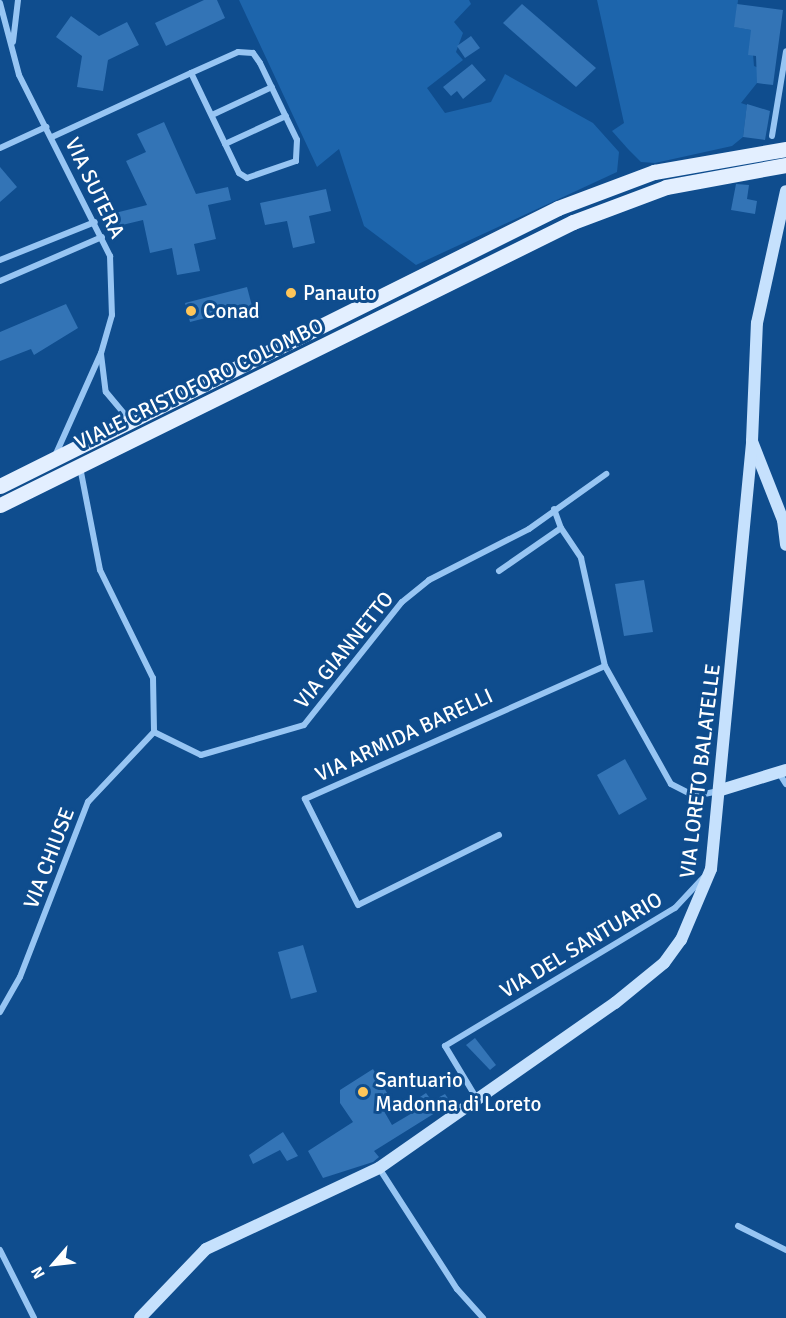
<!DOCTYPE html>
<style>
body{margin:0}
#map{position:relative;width:786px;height:1318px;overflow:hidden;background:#0f4d8e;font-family:Signika,sans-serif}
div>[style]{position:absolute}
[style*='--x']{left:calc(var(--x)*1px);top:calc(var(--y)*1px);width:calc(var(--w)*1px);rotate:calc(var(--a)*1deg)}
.green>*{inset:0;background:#1d65ac}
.building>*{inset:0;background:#3374b6}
.street>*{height:6px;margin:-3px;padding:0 3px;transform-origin:3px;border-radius:3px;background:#97c5f3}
.secondary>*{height:12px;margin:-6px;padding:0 6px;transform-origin:6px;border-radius:6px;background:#c6e1fd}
.primary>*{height:15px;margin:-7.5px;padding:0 7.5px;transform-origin:7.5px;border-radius:7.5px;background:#e3efff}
.dots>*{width:16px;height:16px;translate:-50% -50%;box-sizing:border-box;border:3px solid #0f4d8e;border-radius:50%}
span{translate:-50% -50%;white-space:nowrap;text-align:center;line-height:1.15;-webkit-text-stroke:6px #0f4d8e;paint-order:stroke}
.street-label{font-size:21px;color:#fff}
.poi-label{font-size:21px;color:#fff}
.left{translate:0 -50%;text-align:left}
.north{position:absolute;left:24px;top:1234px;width:60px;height:60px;-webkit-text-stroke:4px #0f4d8e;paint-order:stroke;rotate:242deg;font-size:16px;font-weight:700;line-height:24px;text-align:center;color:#fff}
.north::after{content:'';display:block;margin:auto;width:21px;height:27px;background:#fff;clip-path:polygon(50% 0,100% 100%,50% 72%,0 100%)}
</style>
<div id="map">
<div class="green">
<i style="clip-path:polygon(239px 0,469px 0,471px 4px,454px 22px,463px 33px,456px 52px,463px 60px,427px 88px,445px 113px,491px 102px,505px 74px,593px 123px,619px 152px,617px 172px,416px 265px,364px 226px,339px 149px,317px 167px)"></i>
<i style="clip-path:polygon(597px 0,738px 0,735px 27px,751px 30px,754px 66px,759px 68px,757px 83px,741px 103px,747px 105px,743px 137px,732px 146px,655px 163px,641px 162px,628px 149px,612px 131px,624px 123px)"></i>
</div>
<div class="building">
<i style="clip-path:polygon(204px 0,217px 0,225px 18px,166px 46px,155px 23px)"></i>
<i style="clip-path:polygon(522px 4px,596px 68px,576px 87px,503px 23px)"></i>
<i style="clip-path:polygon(737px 4px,783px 10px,773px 85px,757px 83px,756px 56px,748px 55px,751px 30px,734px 27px)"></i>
<i style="clip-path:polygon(71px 16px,99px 36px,127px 22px,139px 45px,108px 60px,103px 91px,77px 87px,82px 56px,56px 37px)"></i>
<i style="clip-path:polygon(471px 36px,480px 48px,465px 58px,457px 46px)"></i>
<i style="clip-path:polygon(472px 64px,486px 80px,463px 99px,457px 91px,451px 96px,443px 87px)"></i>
<i style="clip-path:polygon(747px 104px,770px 111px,765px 140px,743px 137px)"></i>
<i style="clip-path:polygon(164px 122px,196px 194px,228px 187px,231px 200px,208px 205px,216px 239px,194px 244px,200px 271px,177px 275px,172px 248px,150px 253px,143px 220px,118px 226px,115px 213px,147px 205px,126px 161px,146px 152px,137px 134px)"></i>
<i style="clip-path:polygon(0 167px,17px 187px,0 202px)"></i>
<i style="clip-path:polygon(736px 184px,749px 185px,747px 199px,757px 201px,755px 214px,731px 210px)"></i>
<i style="clip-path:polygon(326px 189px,331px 211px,309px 216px,315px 243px,293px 248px,287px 221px,265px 225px,260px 203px)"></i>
<i style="clip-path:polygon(247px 287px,252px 306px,190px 322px,185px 303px)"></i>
<i style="clip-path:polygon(66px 304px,78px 328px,34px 355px,31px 349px,0 361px,0 332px)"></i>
<i style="clip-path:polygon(644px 580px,653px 632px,624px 636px,615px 584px)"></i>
<i style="clip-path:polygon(625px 759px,647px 799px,619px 815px,597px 775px)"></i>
<i style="clip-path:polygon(303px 945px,317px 992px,291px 999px,278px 952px)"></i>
<i style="clip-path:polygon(475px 1038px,496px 1065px,490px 1070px,466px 1045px)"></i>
<i style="clip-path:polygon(373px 1069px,387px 1093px,377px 1099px,392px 1125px,419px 1109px,414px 1101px,426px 1093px,432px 1101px,445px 1094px,451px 1103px,374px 1151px,379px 1157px,373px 1162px,323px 1178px,308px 1151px,353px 1122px,340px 1103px,340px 1090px)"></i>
<i style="clip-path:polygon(283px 1132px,298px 1156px,287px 1161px,280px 1150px,253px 1164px,249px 1155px)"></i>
</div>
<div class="street">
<i style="--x:0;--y:3;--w:74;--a:75.2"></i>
<i style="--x:19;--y:75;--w:203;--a:63.3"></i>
<i style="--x:110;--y:256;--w:59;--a:88.1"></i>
<i style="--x:112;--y:315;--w:40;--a:106"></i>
<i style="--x:101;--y:353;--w:113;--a:114.1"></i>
<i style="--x:13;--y:42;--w:42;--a:-83.2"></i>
<i style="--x:212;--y:115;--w:66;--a:-25"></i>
<i style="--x:772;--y:136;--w:86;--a:-80.6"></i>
<i style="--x:52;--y:137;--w:153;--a:-24.7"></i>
<i style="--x:191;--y:73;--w:51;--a:-24.1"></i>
<i style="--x:238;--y:52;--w:15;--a:4"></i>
<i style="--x:253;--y:53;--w:12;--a:55"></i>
<i style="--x:260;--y:63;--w:85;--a:64.3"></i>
<i style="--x:297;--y:140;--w:21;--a:93"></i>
<i style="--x:296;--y:161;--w:52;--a:160.9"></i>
<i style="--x:247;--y:178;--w:9;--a:-148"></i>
<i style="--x:239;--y:173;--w:111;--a:-115.6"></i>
<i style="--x:225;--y:144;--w:67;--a:-24.7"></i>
<i style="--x:0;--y:148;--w:51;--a:-24.5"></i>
<i style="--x:0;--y:260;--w:102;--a:-21.8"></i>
<i style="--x:0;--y:281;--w:111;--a:-23.3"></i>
<i style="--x:101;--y:354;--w:38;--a:83"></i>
<i style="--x:106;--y:392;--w:38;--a:50"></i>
<i style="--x:80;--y:467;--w:105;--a:79"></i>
<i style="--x:100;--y:570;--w:120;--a:63.9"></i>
<i style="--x:153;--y:678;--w:54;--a:88.9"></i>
<i style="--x:554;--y:509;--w:20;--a:70"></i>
<i style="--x:499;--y:571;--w:75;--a:-34.7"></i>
<i style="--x:561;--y:528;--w:36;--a:56"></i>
<i style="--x:581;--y:558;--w:111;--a:77.5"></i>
<i style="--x:605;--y:666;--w:135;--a:60.8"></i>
<i style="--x:671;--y:784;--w:27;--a:27"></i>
<i style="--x:695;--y:796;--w:24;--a:-12"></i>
<i style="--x:154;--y:732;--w:52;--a:26.1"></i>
<i style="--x:201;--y:755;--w:107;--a:-16.2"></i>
<i style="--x:304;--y:725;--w:157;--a:-51.5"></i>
<i style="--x:402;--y:602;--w:35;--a:-39"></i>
<i style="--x:429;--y:580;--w:112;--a:-27"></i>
<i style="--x:529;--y:529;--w:95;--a:-35.5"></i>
<i style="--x:779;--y:773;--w:13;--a:58"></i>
<i style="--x:499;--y:835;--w:157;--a:153.6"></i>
<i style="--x:358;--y:905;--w:119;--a:-116.6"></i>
<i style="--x:305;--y:799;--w:328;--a:-23.9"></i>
<i style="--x:0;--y:1012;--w:40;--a:-60.3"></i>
<i style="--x:20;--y:977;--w:188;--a:-68.8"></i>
<i style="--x:88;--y:802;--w:96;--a:-46.7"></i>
<i style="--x:477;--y:1099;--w:62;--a:-121.1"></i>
<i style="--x:445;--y:1046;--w:268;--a:-31"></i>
<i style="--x:675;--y:908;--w:41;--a:-47"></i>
<i style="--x:379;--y:1168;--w:144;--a:57.2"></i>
<i style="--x:457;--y:1289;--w:39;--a:48"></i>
<i style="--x:738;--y:1226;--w:54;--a:26.6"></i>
<i style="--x:0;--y:1250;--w:76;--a:63.4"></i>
</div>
<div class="secondary">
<i style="--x:753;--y:444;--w:82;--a:68.5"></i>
<i style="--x:783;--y:520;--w:25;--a:83"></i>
<i style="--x:721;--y:790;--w:68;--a:-17.1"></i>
<i style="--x:140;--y:1318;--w:95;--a:-46.3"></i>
<i style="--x:206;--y:1249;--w:191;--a:-25.1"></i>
<i style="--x:379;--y:1168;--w:288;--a:-35"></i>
<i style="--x:615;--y:1003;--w:63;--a:-39.2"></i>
<i style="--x:664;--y:963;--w:29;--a:-54"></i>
<i style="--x:681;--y:940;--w:77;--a:-67.1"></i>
<i style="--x:711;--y:869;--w:430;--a:-84.5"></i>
<i style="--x:752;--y:441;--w:118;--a:-87.6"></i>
<i style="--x:757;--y:323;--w:135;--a:-77.6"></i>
</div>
<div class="primary">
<i style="--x:0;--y:486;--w:623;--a:-26.48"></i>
<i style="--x:558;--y:208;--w:103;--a:-20.6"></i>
<i style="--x:654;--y:172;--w:134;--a:-9.9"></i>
<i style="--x:0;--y:505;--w:639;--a:-26.28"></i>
<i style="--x:573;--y:222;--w:99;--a:-20.6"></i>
<i style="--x:666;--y:187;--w:122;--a:-10.4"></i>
</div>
<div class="dots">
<i style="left:291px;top:293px;background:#ffc659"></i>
<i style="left:191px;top:311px;background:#ffc659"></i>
<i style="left:363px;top:1092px;background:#ffc659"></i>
</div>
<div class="street-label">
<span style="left:95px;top:188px;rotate:64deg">VIA SUTERA</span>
<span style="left:199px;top:384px;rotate:-26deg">VIALE CRISTOFORO COLOMBO</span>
<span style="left:344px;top:650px;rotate:-51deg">VIA GIANNETTO</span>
<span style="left:404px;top:735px;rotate:-25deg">VIA ARMIDA BARELLI</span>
<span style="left:700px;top:771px;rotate:-83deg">VIA LORETO BALATELLE</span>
<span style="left:49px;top:858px;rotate:-69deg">VIA CHIUSE</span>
<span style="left:581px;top:945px;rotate:-31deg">VIA DEL SANTUARIO</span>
</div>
<div class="poi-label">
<span class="left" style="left:303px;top:293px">Panauto</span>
<span class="left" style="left:203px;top:311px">Conad</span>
<span class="left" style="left:375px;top:1092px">Santuario<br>Madonna di Loreto</span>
</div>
<div class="north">N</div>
</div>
